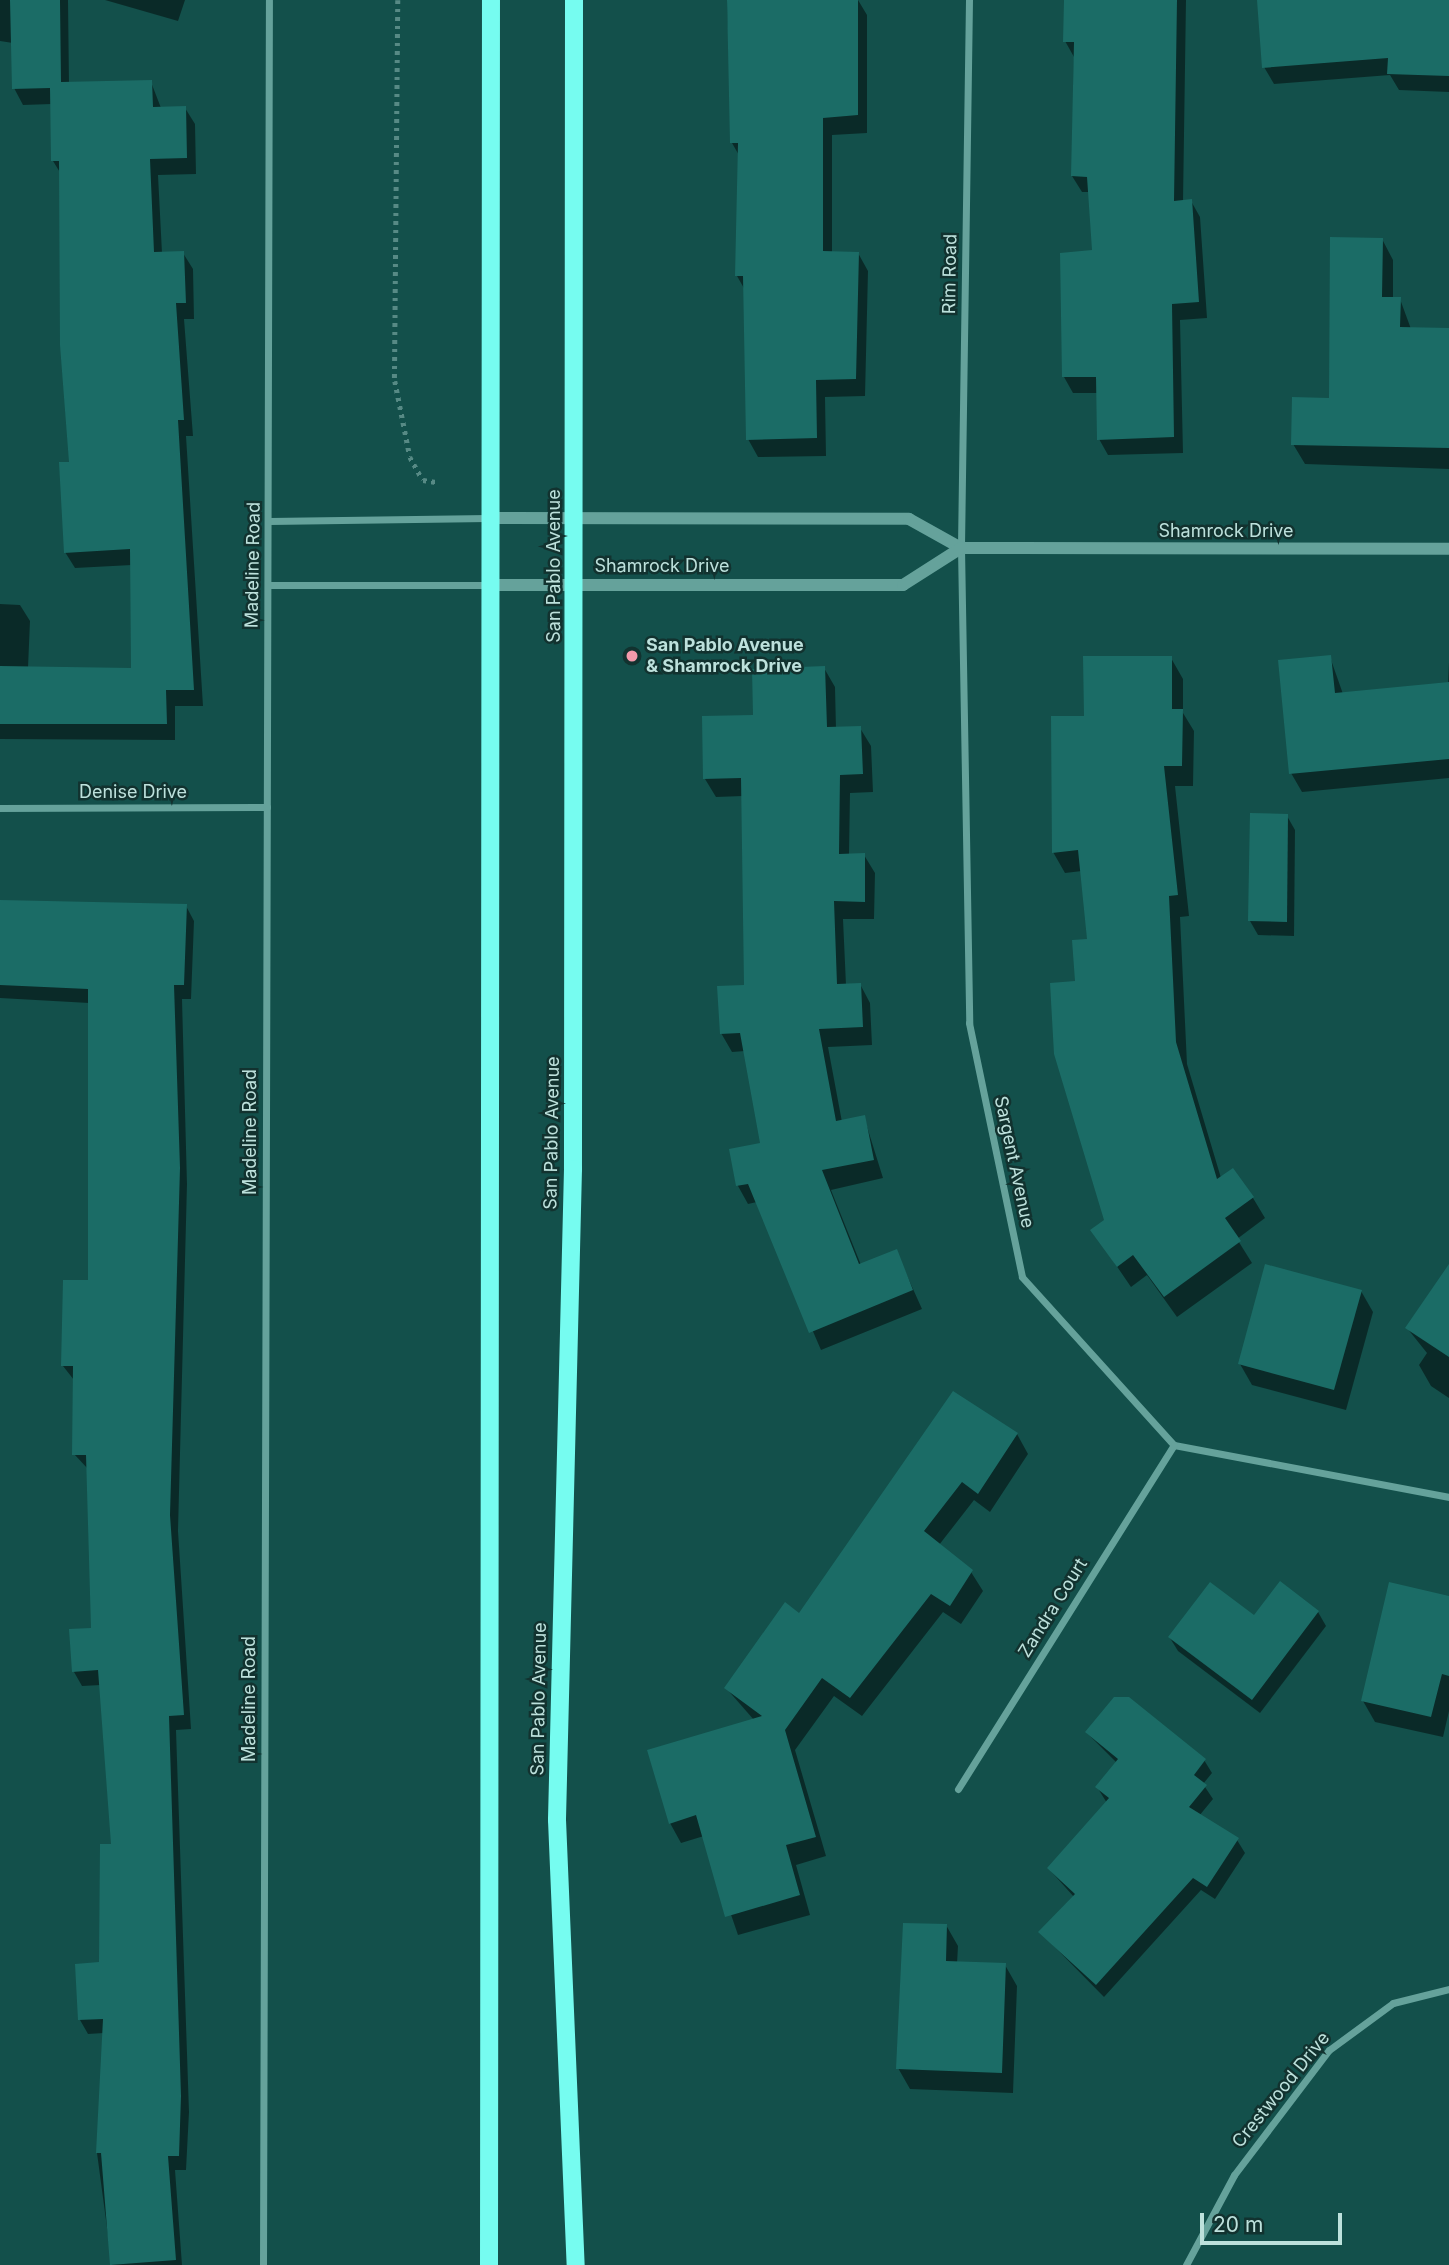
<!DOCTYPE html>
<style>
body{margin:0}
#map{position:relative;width:1449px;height:2265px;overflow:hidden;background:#13504b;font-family:Inter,sans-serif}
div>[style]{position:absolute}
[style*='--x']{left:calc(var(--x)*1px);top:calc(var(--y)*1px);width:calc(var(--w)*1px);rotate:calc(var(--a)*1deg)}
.shadow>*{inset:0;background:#0007}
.building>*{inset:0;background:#1b6c66}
.path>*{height:4.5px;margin-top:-2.25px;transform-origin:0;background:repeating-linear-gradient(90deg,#578a85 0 3.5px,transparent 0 8.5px)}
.minor>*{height:7px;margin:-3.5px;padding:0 3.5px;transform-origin:3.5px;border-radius:3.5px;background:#65a29b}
.tertiary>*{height:12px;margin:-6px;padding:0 6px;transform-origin:6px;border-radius:6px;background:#65a29b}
.primary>*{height:18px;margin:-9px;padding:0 9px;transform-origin:9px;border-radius:9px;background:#76fcf0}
.dots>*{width:19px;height:19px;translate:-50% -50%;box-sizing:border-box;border:4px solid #12322f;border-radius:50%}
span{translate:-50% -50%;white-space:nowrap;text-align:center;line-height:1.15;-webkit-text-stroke:5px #12322f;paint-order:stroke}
.street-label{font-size:18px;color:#bde1dc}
.poi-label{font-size:18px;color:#bde1dc;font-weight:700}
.left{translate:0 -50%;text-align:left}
.scale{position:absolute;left:1200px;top:2213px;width:142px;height:32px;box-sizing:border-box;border:4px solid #bde1dc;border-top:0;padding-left:9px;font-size:21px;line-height:24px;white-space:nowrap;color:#bde1dc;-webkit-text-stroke:5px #12322f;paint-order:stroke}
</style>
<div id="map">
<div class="shadow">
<i style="clip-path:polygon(0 0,68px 0,69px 84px,151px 82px,161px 108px,185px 108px,195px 124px,196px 174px,158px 175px,162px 253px,183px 253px,193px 269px,194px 319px,184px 319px,193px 436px,186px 436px,203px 706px,175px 706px,175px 740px,0 739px,0 604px,20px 605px,30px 621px,28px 668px,133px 670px,132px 565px,75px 568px,65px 552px,71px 463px,61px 174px,53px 161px,52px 104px,23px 105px,14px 88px,13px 43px,0 41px)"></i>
<i style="clip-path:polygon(105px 0,185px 0,178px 21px)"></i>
<i style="clip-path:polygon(727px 0,858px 0,867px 15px,867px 133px,832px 135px,832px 253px,858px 253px,868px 271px,865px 396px,825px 397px,826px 456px,758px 457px,748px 439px,745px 290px,737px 276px,740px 157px,732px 143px)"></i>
<i style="clip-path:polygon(1066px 0,1186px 0,1183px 202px,1191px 201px,1200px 217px,1207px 318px,1180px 320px,1183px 453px,1108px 455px,1099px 439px,1098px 393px,1073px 393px,1064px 377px,1094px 252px,1090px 192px,1082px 192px,1072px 176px,1074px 57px,1065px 41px)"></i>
<i style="clip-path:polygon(1259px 0,1449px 0,1449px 92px,1399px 90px,1390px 75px,1274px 84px,1264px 67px)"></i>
<i style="clip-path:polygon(1382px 239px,1393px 260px,1393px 299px,1400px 299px,1411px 329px,1449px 330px,1449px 469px,1305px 464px,1293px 444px,1331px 400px)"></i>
<i style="clip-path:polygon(1330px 657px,1343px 694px,1448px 684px,1449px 662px,1449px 778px,1302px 792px,1291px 773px)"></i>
<i style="clip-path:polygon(1171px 658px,1183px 679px,1183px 713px,1194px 731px,1193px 786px,1175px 786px,1189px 916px,1180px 917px,1187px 1064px,1221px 1178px,1253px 1198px,1265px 1218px,1237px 1239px,1252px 1263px,1177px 1317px,1147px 1275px,1131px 1287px,1092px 1230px,1106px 1220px,1077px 983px,1089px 940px,1082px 871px,1065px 873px,1053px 852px,1086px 718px)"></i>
<i style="clip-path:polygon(824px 668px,835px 687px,836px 729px,860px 728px,871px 746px,873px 792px,850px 793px,849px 855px,864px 855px,875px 873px,874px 919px,843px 919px,846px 985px,860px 984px,870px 1003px,872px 1045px,828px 1047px,842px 1122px,864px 1117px,883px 1178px,831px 1190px,861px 1265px,896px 1251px,922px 1309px,821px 1350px,757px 1202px,748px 1204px,738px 1186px,731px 1150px,762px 1144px,745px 1051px,732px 1052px,721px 1033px,745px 987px,743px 796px,716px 797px,705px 779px,755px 717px)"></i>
<i style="clip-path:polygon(1287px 816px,1295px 830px,1294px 936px,1258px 935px,1250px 921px)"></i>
<i style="clip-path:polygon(0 901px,186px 906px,194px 921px,191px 999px,182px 999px,187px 1184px,178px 1531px,191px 1729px,176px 1730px,189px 2112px,186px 2170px,175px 2170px,182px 2265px,112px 2265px,97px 2153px,104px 2033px,88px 2034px,80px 2020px,100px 1964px,112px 1846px,101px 1685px,82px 1686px,74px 1672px,93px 1629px,88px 1469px,74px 1454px,74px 1380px,63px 1366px,90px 1282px,89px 1003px,0 998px)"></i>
<i style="clip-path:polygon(1361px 1291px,1373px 1312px,1346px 1410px,1252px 1385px,1240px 1364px)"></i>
<i style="clip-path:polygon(1449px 1307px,1449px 1398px,1431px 1386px,1419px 1365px,1427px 1353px,1407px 1328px)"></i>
<i style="clip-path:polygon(1017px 1434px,1028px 1454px,990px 1512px,974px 1500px,939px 1545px,971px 1572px,983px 1591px,961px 1624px,943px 1612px,862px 1716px,834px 1696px,795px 1750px,826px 1856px,796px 1865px,810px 1915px,738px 1935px,704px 1836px,681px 1843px,670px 1823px,754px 1720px,726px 1688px,800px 1615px)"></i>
<i style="clip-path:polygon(1449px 1598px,1449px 1711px,1443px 1737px,1375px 1722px,1363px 1701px)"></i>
<i style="clip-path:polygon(1318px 1612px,1326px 1626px,1260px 1713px,1178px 1651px,1170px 1638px)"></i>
<i style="clip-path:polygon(1087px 1733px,1204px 1760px,1212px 1773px,1203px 1784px,1213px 1799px,1199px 1816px,1237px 1840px,1245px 1853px,1215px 1899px,1201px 1890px,1104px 1997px,1041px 1933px,1074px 1897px,1049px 1869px,1107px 1803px,1097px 1787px,1117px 1763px)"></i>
<i style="clip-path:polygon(946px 1925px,958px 1946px,957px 1964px,1005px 1965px,1017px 1986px,1013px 2093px,910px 2089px,898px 2068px)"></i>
</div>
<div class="building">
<i style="clip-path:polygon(10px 0,60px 0,61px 82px,152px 80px,153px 107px,186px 106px,187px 158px,150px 159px,154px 252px,184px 251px,186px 303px,176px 303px,184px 420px,178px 420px,194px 690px,166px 690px,167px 724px,0 724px,0 666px,131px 668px,130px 549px,64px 553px,59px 462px,69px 462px,60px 345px,59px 161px,51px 161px,50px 88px,12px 89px)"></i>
<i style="clip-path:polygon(727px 0,858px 0,858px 115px,823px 118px,823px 251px,859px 252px,856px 379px,816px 380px,817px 438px,746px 440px,743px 276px,735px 276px,738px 143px,730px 143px)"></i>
<i style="clip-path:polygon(1064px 0,1177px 0,1174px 201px,1192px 199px,1199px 302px,1172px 304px,1174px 437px,1097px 440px,1096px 377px,1062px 377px,1060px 253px,1092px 250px,1087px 177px,1071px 176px,1074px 42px,1063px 42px)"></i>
<i style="clip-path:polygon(1257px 0,1449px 0,1449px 76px,1387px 74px,1388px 58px,1262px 68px)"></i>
<i style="clip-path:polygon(1330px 237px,1383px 238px,1382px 297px,1401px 297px,1400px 327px,1449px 328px,1449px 448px,1291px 445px,1292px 397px,1329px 398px)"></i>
<i style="clip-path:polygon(1331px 655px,1335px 693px,1449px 682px,1449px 759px,1289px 774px,1278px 660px)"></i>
<i style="clip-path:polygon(1083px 656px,1172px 656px,1172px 709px,1183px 709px,1182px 766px,1164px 766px,1178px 895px,1169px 896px,1176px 1042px,1217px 1179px,1233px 1168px,1254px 1197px,1225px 1218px,1241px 1241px,1164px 1297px,1133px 1255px,1117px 1267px,1090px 1230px,1104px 1220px,1054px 1054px,1050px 983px,1075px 981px,1072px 940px,1087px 939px,1078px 850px,1052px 853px,1051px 716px,1084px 716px)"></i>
<i style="clip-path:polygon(825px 666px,827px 727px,861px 726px,863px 774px,840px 775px,839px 854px,865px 853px,865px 902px,834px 901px,837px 984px,861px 983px,863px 1027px,819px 1029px,836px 1121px,865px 1115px,874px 1160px,822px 1170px,859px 1264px,897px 1249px,913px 1290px,809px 1333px,748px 1184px,736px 1186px,729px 1149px,760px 1143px,740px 1033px,720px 1034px,717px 986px,744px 985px,741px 778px,703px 779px,702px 716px,753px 715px,752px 669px)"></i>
<i style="clip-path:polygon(1250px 813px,1288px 814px,1287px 922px,1248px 921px)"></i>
<i style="clip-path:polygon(0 900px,187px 904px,184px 985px,174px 985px,180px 1168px,170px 1515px,184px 1715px,169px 1716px,181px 2096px,179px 2156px,168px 2156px,176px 2260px,110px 2265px,101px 2153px,96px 2153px,103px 2019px,78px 2020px,75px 1964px,99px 1962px,100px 1844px,111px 1844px,98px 1670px,72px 1672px,69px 1629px,91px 1628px,86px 1455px,72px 1455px,73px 1366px,61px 1366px,63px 1280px,88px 1280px,88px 989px,0 985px)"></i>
<i style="clip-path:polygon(1265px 1264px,1362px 1290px,1334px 1390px,1238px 1364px)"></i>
<i style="clip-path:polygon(1449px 1264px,1449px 1357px,1405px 1328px)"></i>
<i style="clip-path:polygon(953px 1391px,1018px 1433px,978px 1494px,962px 1482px,924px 1531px,973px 1570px,950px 1606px,931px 1594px,850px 1698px,822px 1678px,785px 1730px,816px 1837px,786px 1845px,800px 1895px,725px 1917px,696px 1815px,669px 1824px,647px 1750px,762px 1716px,724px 1688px,785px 1602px,799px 1613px)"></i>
<i style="clip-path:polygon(1280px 1581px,1319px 1611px,1252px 1700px,1168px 1637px,1210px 1582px,1254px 1615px)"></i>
<i style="clip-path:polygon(1389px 1582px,1449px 1596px,1449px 1676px,1442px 1674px,1431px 1717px,1361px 1701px)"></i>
<i style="clip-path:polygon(1114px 1697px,1129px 1697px,1206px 1759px,1194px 1775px,1207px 1785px,1189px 1807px,1239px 1838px,1207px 1887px,1193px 1878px,1096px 1985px,1038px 1932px,1075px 1894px,1047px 1868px,1109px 1798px,1095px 1787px,1118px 1759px,1085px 1732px)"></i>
<i style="clip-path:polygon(903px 1923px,947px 1924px,946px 1961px,1006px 1963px,1002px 2073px,896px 2069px)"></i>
</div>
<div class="path">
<i style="--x:398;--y:0;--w:381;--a:90.5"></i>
<i style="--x:395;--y:381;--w:77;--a:78.8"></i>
<i style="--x:410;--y:457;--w:26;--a:61"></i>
<i style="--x:423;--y:480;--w:13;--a:9"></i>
</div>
<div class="minor">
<i style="--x:969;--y:0;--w:548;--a:90.84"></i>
<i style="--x:961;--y:548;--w:475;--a:89"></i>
<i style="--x:969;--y:1023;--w:259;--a:78.2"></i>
<i style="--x:1022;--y:1277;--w:227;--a:47.9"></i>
<i style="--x:1174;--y:1445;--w:280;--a:10.7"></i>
<i style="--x:269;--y:521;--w:219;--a:-0.8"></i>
<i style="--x:269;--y:585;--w:218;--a:0"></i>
<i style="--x:0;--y:808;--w:267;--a:-0.2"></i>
<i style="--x:958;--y:1789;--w:406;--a:-57.9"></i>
<i style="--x:263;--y:2265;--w:2265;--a:-89.85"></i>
<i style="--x:1186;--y:2265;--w:102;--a:-61.9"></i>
<i style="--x:1234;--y:2175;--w:157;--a:-52.8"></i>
<i style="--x:1329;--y:2050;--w:79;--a:-36.3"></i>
<i style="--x:1393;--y:2003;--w:58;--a:-14"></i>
</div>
<div class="tertiary">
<i style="--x:488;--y:518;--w:421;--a:0.1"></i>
<i style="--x:909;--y:519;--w:60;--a:29.1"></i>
<i style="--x:961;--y:548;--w:488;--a:0.1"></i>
<i style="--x:487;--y:585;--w:416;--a:0"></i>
<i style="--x:903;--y:585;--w:69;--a:-32.5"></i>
</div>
<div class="primary">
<i style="--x:574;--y:0;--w:1169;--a:90.05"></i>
<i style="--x:573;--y:1169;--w:651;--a:91.41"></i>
<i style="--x:557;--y:1820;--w:445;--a:87.6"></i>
<i style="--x:489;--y:2265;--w:2265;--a:-89.95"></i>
</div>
<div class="dots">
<i style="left:632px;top:656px;background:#f39aab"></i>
</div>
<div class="street-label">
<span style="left:950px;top:274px;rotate:-89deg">Rim Road</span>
<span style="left:1226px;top:531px">Shamrock Drive</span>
<span style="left:253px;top:565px;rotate:-89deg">Madeline Road</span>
<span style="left:554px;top:566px;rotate:-90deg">San Pablo Avenue</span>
<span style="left:662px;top:566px">Shamrock Drive</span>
<span style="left:133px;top:792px">Denise Drive</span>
<span style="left:250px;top:1132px;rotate:-90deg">Madeline Road</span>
<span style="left:552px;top:1133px;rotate:-89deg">San Pablo Avenue</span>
<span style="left:1014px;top:1162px;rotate:78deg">Sargent Avenue</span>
<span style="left:1053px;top:1608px;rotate:-58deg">Zandra Court</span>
<span style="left:249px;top:1699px;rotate:-90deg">Madeline Road</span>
<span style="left:539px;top:1699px;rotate:-89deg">San Pablo Avenue</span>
<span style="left:1281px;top:2090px;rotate:-51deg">Crestwood Drive</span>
</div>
<div class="poi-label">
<span class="left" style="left:646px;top:656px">San Pablo Avenue<br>&amp; Shamrock Drive</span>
</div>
<div class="scale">20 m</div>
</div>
